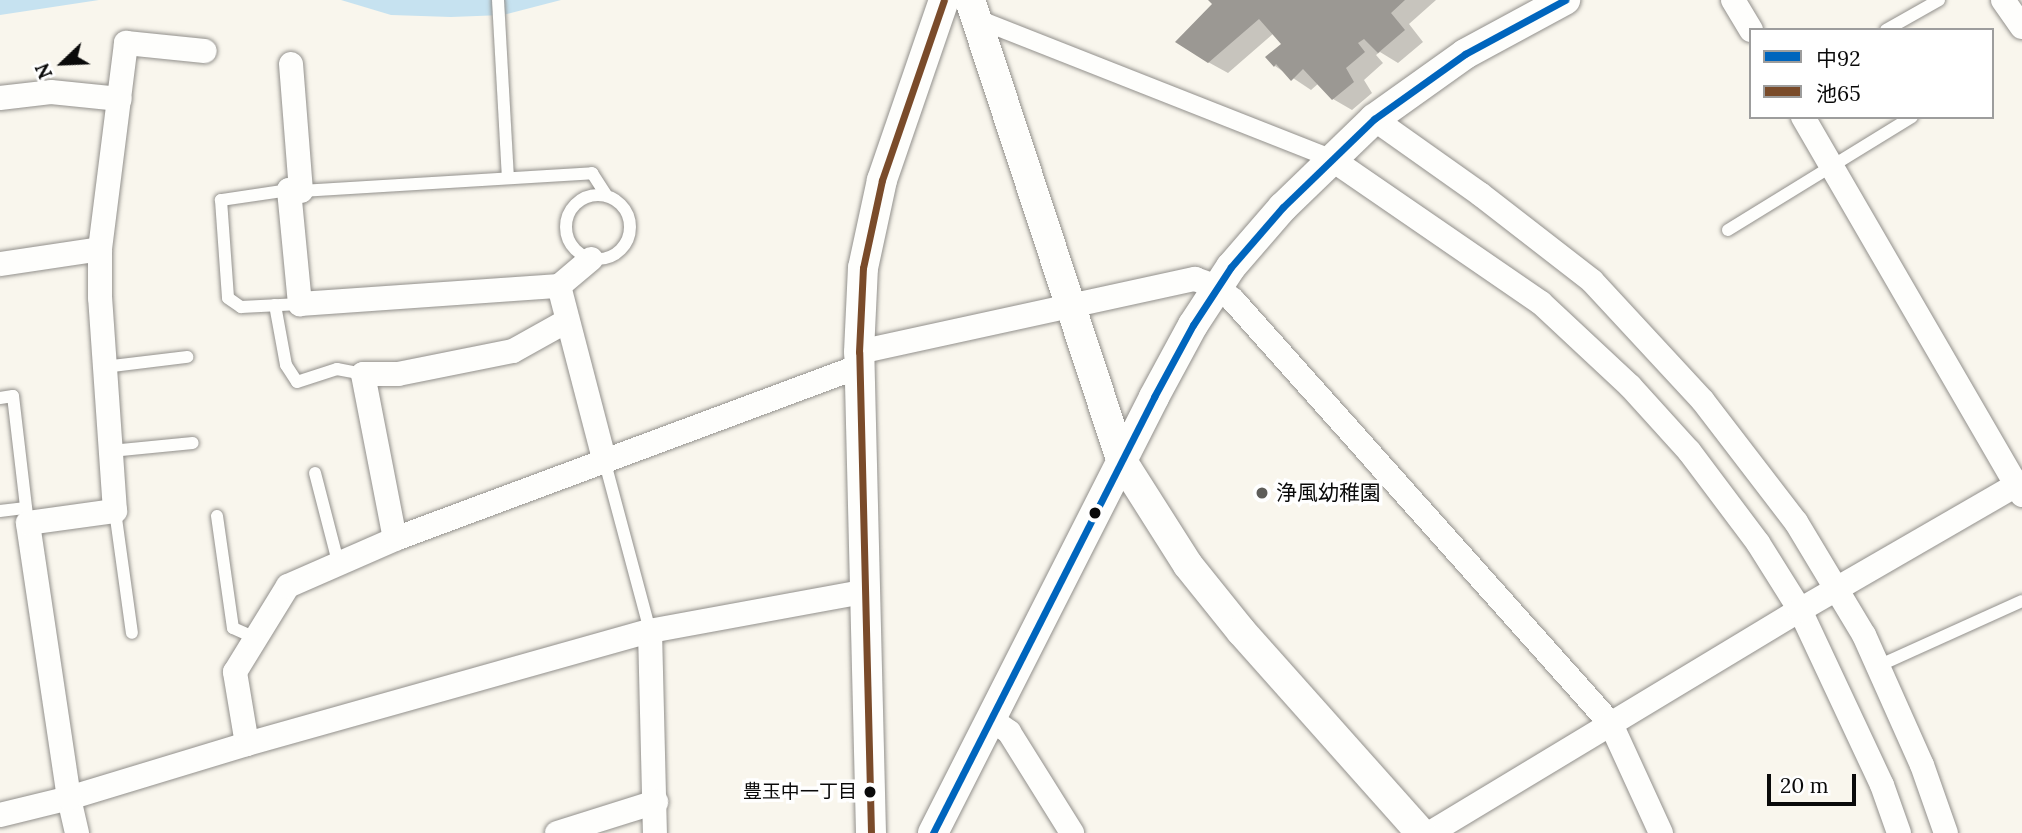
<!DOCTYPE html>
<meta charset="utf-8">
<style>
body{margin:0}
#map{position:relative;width:2022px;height:833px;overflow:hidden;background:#f9f6ed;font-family:Lora,"Noto Sans JP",serif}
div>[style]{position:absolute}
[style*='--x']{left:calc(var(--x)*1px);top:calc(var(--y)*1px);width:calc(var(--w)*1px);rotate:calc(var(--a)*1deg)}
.water>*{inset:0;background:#c6e2f0}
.shadow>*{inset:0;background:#0003}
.building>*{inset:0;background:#9b9893}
.roads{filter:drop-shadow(0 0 2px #92908c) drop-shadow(0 0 2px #92908c)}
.service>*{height:12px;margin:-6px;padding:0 6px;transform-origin:6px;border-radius:6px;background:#fefefc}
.service>.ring{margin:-6px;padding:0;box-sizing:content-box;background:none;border:12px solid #fefefc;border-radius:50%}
.pedestrian>*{height:18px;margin:-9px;padding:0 9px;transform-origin:9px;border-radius:9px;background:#fefefc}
.minor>*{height:24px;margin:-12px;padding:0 12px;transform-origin:12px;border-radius:12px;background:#fefefc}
.tertiary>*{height:30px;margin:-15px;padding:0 15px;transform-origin:15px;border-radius:15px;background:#fefefc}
.bus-1>*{height:7px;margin:-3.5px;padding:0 3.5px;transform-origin:3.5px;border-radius:3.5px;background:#0065bd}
.bus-2>*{height:7px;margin:-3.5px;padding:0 3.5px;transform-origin:3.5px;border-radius:3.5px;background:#7a4b2a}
.dots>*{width:19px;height:19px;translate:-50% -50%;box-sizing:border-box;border:4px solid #fff;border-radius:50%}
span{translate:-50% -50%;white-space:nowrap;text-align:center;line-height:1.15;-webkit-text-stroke:7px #fff;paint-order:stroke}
.bus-label{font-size:19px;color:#0a0a0a}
.right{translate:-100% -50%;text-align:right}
.poi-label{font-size:21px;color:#0a0a0a}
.left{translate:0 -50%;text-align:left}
.legend{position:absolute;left:1749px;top:28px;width:245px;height:91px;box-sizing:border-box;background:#fff;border:2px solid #9d9d9d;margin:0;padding:9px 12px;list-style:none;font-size:21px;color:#0a0a0a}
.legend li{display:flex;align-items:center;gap:14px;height:35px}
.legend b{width:35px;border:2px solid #9d9d9d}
.north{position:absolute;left:28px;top:28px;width:70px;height:70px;-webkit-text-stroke:5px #fff;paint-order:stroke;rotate:247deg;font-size:19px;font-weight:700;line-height:28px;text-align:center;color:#0a0a0a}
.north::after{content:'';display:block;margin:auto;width:24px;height:32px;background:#0a0a0a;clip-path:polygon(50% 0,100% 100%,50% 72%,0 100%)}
.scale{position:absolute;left:1767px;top:774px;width:89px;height:32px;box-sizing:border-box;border:4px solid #0a0a0a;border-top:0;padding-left:9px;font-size:21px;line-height:24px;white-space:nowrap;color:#0a0a0a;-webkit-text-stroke:5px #fff;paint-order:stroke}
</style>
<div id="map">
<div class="water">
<i style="clip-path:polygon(0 0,99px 0,0 15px)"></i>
<i style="clip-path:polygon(341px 0,561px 0,503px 15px,451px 17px,391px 15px)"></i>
</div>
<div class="shadow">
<i style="clip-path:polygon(1210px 0,1436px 0,1409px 24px,1423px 42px,1398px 63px,1380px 52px,1376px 55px,1383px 63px,1364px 80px,1372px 93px,1352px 110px,1333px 99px,1319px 83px,1311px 90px,1275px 66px,1268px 57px,1284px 45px,1274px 33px,1228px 73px,1208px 62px,1214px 4px)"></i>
</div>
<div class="building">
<i style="clip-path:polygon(1208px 0,1405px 0,1391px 13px,1405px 30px,1378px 53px,1364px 39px,1358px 43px,1365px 52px,1346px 68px,1354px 82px,1332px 100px,1303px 69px,1291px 81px,1276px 64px,1274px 67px,1265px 57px,1281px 44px,1259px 19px,1208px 63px,1175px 42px,1212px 4px)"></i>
</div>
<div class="roads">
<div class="service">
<i style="--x:498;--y:0;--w:178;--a:86.8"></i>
<i style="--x:1886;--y:30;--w:61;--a:-29.5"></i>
<i style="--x:289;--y:190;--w:69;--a:171.6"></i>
<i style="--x:221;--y:200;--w:98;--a:85.9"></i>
<i style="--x:228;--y:298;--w:16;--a:35"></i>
<i style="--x:241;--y:307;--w:59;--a:-2.9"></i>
<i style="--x:301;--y:191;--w:292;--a:-3.5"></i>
<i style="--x:592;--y:173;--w:27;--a:57"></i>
<i class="ring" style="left:566px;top:195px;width:52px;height:52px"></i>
<i style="--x:1728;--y:230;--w:216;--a:-31.6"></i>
<i style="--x:275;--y:305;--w:61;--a:79.6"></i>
<i style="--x:286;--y:365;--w:20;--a:57"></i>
<i style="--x:297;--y:382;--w:42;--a:-18"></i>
<i style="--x:337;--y:369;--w:26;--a:11"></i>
<i style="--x:104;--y:367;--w:84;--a:-6.9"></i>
<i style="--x:0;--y:398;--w:13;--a:-9"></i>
<i style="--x:13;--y:396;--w:128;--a:83.3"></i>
<i style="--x:111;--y:451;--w:82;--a:-5.6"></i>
<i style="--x:604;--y:459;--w:178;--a:75"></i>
<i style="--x:315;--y:473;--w:92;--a:75.5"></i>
<i style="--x:0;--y:511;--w:26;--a:-7"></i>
<i style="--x:115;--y:511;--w:123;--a:82.1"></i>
<i style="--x:217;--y:516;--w:113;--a:81.9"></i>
<i style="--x:233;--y:628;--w:24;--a:24"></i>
<i style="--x:1878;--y:666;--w:158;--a:-24.3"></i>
</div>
<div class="pedestrian">
<i style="--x:975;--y:18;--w:382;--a:21.5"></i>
</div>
<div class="minor">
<i style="--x:1733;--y:0;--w:35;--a:59"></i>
<i style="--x:2003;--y:0;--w:33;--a:55"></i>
<i style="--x:291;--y:64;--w:127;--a:85.5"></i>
<i style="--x:301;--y:191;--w:12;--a:-175"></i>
<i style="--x:289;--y:190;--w:115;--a:84.5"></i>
<i style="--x:300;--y:304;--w:260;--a:-4"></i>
<i style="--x:0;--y:98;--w:51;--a:-6.7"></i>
<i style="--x:51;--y:92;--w:69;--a:5.8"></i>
<i style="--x:1803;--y:117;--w:437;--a:59.9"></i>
<i style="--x:1374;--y:119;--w:130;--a:35.3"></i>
<i style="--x:1480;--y:194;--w:142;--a:37.8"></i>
<i style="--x:1592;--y:281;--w:163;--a:47.2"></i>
<i style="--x:1703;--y:401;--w:153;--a:52.5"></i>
<i style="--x:1796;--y:522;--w:132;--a:59"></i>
<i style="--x:1864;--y:635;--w:142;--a:66"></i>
<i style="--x:1922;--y:765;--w:72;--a:70.6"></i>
<i style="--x:1330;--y:158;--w:256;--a:34.5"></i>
<i style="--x:1541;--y:303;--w:122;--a:43"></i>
<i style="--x:1630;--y:386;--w:88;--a:47.8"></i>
<i style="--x:1689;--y:451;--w:115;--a:53.1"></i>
<i style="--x:1758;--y:543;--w:79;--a:57.9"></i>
<i style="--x:1800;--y:610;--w:193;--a:64.9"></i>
<i style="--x:1882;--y:785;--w:51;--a:70.5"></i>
<i style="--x:591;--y:259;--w:42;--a:139.8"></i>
<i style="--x:559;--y:286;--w:179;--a:75.4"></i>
<i style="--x:0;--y:264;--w:101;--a:-8.5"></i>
<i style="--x:859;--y:352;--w:344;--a:-12.3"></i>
<i style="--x:1195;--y:279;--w:23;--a:20"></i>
<i style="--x:1217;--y:287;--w:21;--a:39"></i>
<i style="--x:1233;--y:300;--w:568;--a:48.28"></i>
<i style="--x:1611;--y:724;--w:120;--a:65.4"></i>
<i style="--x:395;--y:539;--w:168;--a:-101"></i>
<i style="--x:363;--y:374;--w:35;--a:0"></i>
<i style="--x:398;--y:374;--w:117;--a:-11.3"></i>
<i style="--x:513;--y:351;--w:62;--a:-29.1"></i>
<i style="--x:650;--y:631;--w:202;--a:88.6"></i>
<i style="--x:992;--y:720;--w:21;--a:35"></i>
<i style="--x:1009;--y:732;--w:119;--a:58"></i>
<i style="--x:247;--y:744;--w:73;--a:-99.5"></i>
<i style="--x:235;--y:672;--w:101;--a:-58.4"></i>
<i style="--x:288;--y:586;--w:117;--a:-23.7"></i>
<i style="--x:395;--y:539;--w:496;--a:-20.4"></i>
<i style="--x:0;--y:815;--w:71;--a:-13.8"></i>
<i style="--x:69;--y:798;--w:186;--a:-16.9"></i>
<i style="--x:247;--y:744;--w:419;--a:-15.7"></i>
<i style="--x:650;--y:631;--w:217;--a:-10.4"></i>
<i style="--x:77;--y:833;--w:36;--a:-103"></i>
<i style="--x:69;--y:798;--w:278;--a:-98.5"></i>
<i style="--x:28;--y:523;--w:88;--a:-7.9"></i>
<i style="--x:115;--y:511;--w:214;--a:-94"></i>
<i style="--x:100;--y:298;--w:49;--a:-90"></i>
<i style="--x:100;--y:249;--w:208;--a:-82.8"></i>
<i style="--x:126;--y:43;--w:79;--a:5.8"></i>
<i style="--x:557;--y:833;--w:104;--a:-17.4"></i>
<i style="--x:1430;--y:833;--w:432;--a:-31.1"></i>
<i style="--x:1800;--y:610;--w:256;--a:-30"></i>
</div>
<div class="tertiary">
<i style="--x:970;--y:0;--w:485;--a:71.8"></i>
<i style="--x:1122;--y:461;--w:123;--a:57.6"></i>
<i style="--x:1188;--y:565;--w:85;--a:51.2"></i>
<i style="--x:1241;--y:631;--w:271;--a:48.3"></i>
<i style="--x:871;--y:833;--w:481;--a:-91.4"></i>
<i style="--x:859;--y:352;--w:84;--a:-87.3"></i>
<i style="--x:863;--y:268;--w:90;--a:-77.8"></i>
<i style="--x:882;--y:180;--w:190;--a:-71"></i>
<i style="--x:933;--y:833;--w:489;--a:-63.1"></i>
<i style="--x:1154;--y:397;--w:82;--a:-61.6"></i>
<i style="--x:1193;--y:325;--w:69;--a:-56.8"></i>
<i style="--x:1231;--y:267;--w:79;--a:-49.1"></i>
<i style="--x:1283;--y:207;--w:127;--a:-44"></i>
<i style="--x:1374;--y:119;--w:112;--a:-35.5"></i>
<i style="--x:1465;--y:54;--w:114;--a:-28.4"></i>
</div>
</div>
<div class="bus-1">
<i style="--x:933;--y:833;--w:489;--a:-63.1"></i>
<i style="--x:1154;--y:397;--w:82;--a:-61.6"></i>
<i style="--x:1193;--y:325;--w:69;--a:-56.8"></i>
<i style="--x:1231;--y:267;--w:79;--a:-49.1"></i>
<i style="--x:1283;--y:207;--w:127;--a:-44"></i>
<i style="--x:1374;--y:119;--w:112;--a:-35.5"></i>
<i style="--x:1465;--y:54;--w:114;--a:-28.4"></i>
</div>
<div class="bus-2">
<i style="--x:871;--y:833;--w:481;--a:-91.4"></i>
<i style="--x:859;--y:352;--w:84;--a:-87.3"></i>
<i style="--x:863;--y:268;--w:90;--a:-77.8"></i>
<i style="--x:882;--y:180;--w:190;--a:-71"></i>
</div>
<div class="dots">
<i style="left:1262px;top:493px;background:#5e5d59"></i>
<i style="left:1095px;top:513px;background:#0a0a0a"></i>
<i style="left:870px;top:792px;background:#0a0a0a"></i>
</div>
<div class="bus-label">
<span class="right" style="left:857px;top:792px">豊玉中一丁目</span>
</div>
<div class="poi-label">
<span class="left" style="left:1276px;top:493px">浄風幼稚園</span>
</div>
<ul class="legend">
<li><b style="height:9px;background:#0065bd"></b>中92</li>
<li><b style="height:9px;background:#7a4b2a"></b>池65</li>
</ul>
<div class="north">N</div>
<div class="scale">20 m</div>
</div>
